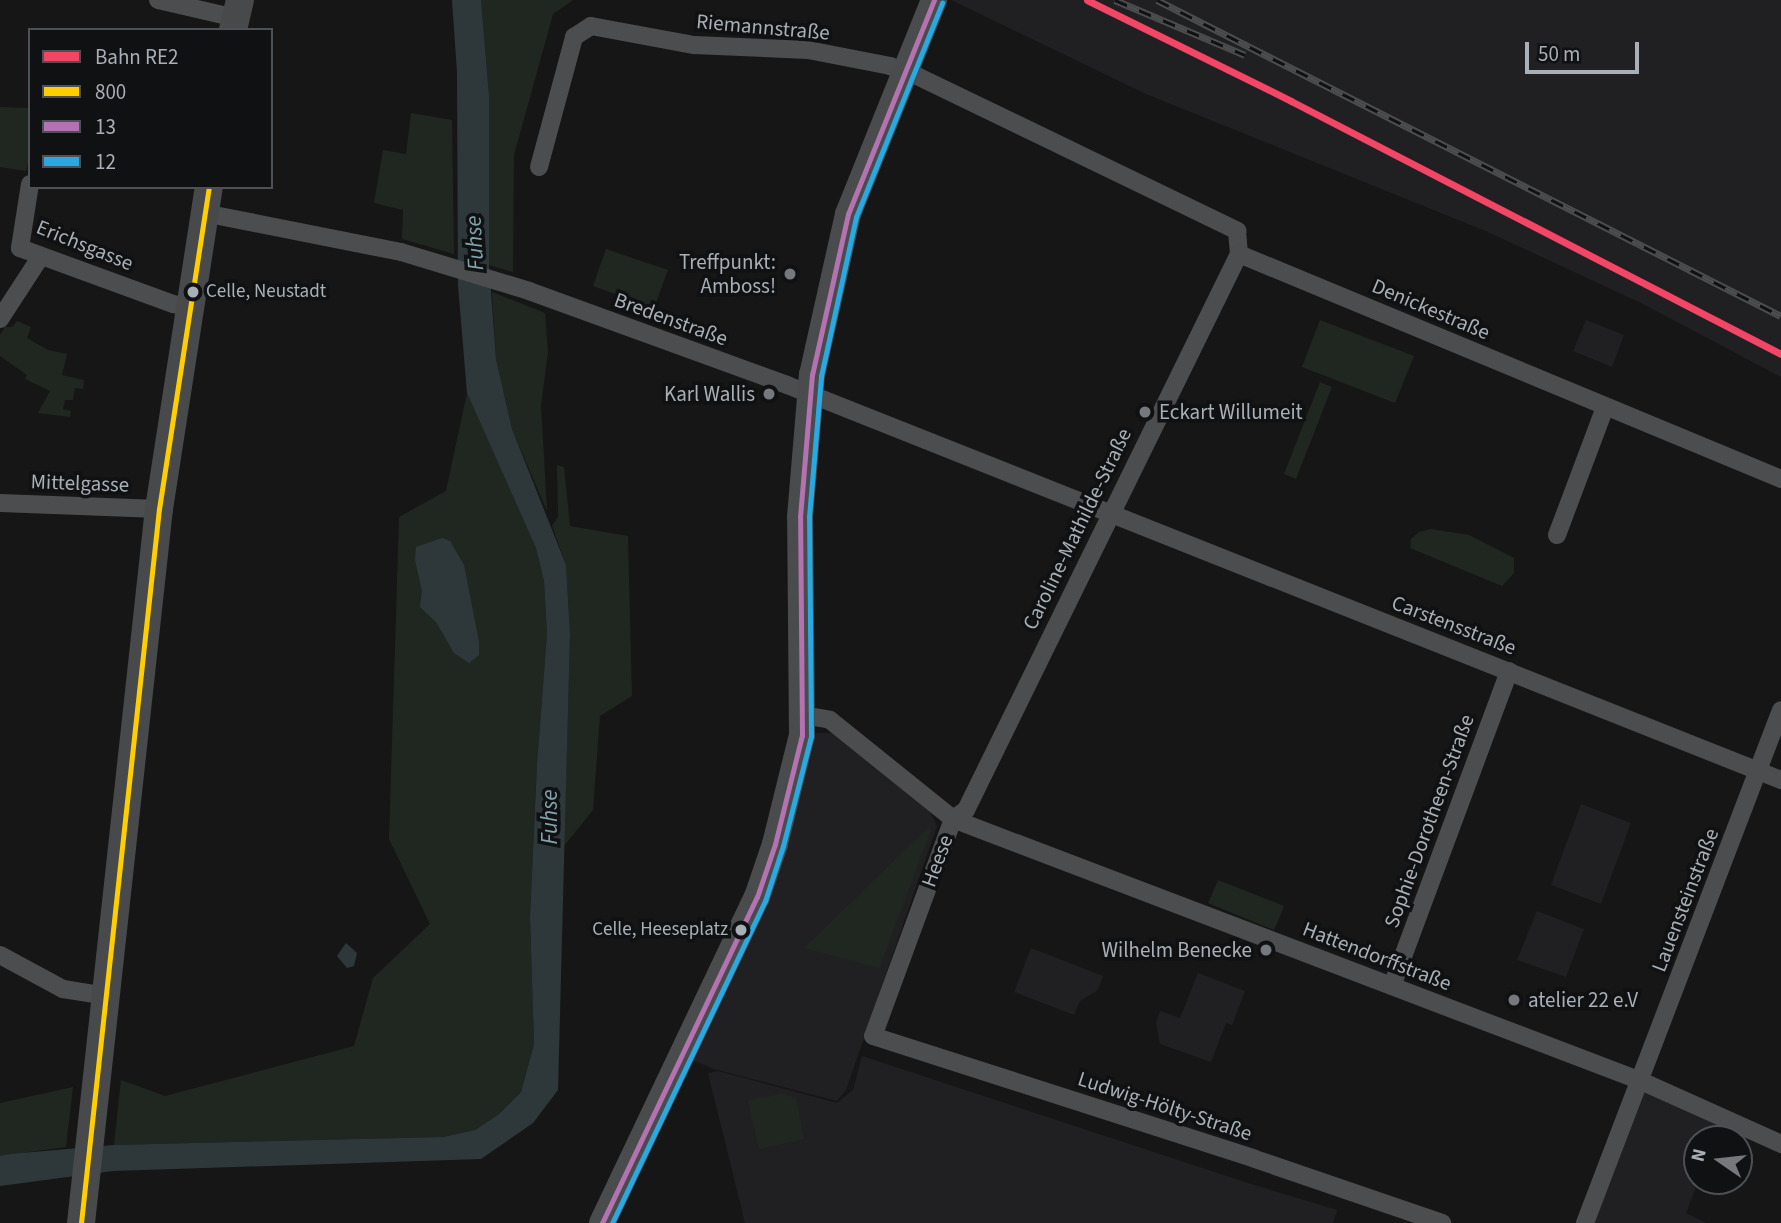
<!DOCTYPE html>
<meta charset="utf-8">
<style>
body{margin:0}
#map{position:relative;width:1781px;height:1223px;overflow:hidden;background:#161616;font-family:"Source Sans 3",sans-serif}
div>[style]{position:absolute}
[style*='--x']{left:calc(var(--x)*1px);top:calc(var(--y)*1px);width:calc(var(--w)*1px);rotate:calc(var(--a)*1deg)}
.built>*{inset:0;background:#202022}
.green>*{inset:0;background:#202720}
.water>*{inset:0;background:#2e383b}
.street>*{height:18px;margin:-9px;padding:0 9px;transform-origin:9px;border-radius:9px;background:#4b4d4f}
.secondary>*{height:26px;margin:-13px;padding:0 13px;transform-origin:13px;border-radius:13px;background:#4a4b4d}
.primary>*{height:28px;margin:-14px;padding:0 14px;transform-origin:14px;border-radius:14px;background:#48494b}
.rail>*{height:7px;margin-top:-3.5px;transform-origin:0;background:repeating-linear-gradient(90deg,#101112 0 13px,#4b4d4f 0 26px);box-sizing:border-box;border-block:2px solid #4b4d4f}
.bus-1>*{height:5px;margin:-2.5px;padding:0 2.5px;transform-origin:2.5px;border-radius:2.5px;background:#fece00}
.bus-2>*{height:5px;margin:-2.5px;padding:0 2.5px;transform-origin:2.5px;border-radius:2.5px;background:#b472b0}
.bus-3>*{height:5px;margin:-2.5px;padding:0 2.5px;transform-origin:2.5px;border-radius:2.5px;background:#2aa9e1}
.rail-1>*{height:7px;margin:-3.5px;padding:0 3.5px;transform-origin:3.5px;border-radius:3.5px;background:#f34667}
.dots>*{width:19px;height:19px;translate:-50% -50%;box-sizing:border-box;border:4px solid #101112;border-radius:50%}
span{translate:-50% -50%;white-space:nowrap;text-align:center;line-height:1.15;-webkit-text-stroke:7px #101112;paint-order:stroke}
.bus-label{font-size:19px;color:#a8afb6}
.left{translate:0 -50%;text-align:left}
.right{translate:-100% -50%;text-align:right}
.street-label{font-size:21px;color:#a8afb6}
.poi-label{font-size:21px;color:#a8afb6}
.water-label{font-size:23px;color:#82a3ae;font-style:italic}
.legend{position:absolute;left:28px;top:28px;width:245px;height:161px;box-sizing:border-box;background:#101112;border:2px solid #4d5054;margin:0;padding:9px 12px;list-style:none;font-size:21px;color:#a8afb6}
.legend li{display:flex;align-items:center;gap:14px;height:35px}
.legend b{width:35px;border:2px solid #4d5054}
.north{position:absolute;left:1683px;top:1125px;width:70px;height:70px;box-sizing:border-box;background:#101112;border:2px solid #4d5054;border-radius:50%;rotate:284deg;font-size:19px;font-weight:700;line-height:28px;text-align:center;color:#a8afb6}
.north::after{content:'';display:block;margin:auto;width:24px;height:32px;background:#75797e;clip-path:polygon(50% 0,100% 100%,50% 72%,0 100%)}
.scale{position:absolute;left:1525px;top:42px;width:114px;height:32px;box-sizing:border-box;border:4px solid #a8afb6;border-top:0;padding-left:9px;font-size:21px;line-height:24px;white-space:nowrap;color:#a8afb6;-webkit-text-stroke:5px #101112;paint-order:stroke}
</style>
<div id="map">
<div class="built">
<i style="clip-path:polygon(951px 0,1781px 0,1781px 377px,1643px 304px,1488px 232px,1146px 94px)"></i>
<i style="clip-path:polygon(1586px 320px,1624px 335px,1612px 367px,1573px 351px)"></i>
<i style="clip-path:polygon(817px 733px,838px 733px,929px 810px,937px 826px,846px 1090px,837px 1101px,714px 1069px,690px 1059px,807px 743px)"></i>
<i style="clip-path:polygon(1581px 804px,1631px 823px,1601px 904px,1551px 885px)"></i>
<i style="clip-path:polygon(1537px 911px,1584px 929px,1566px 977px,1517px 960px)"></i>
<i style="clip-path:polygon(1031px 948px,1103px 976px,1098px 990px,1080px 1001px,1074px 1015px,1014px 992px)"></i>
<i style="clip-path:polygon(1198px 973px,1245px 991px,1232px 1025px,1226px 1023px,1211px 1062px,1160px 1044px,1156px 1023px,1160px 1011px,1180px 1018px)"></i>
<i style="clip-path:polygon(862px 1056px,1248px 1183px,1337px 1210px,1333px 1223px,745px 1223px,708px 1073px,718px 1071px,837px 1103px,853px 1090px)"></i>
<i style="clip-path:polygon(1645px 1092px,1719px 1126px,1714px 1139px,1697px 1139px,1698px 1181px,1686px 1213px,1706px 1223px,1589px 1223px,1640px 1095px)"></i>
</div>
<div class="green">
<i style="clip-path:polygon(481px 0,573px 0,553px 14px,514px 155px,513px 272px,489px 265px,489px 95px)"></i>
<i style="clip-path:polygon(0 107px,30px 108px,30px 154px,26px 171px,0 167px)"></i>
<i style="clip-path:polygon(411px 113px,452px 120px,454px 254px,402px 239px,403px 210px,374px 203px,383px 150px,406px 154px)"></i>
<i style="clip-path:polygon(606px 249px,668px 270px,654px 308px,593px 286px)"></i>
<i style="clip-path:polygon(492px 292px,545px 313px,548px 352px,541px 405px,547px 511px,512px 429px,496px 359px)"></i>
<i style="clip-path:polygon(1320px 320px,1414px 356px,1395px 403px,1302px 367px)"></i>
<i style="clip-path:polygon(17px 321px,31px 327px,27px 338px,48px 350px,67px 354px,62px 375px,84px 380px,83px 389px,75px 388px,73px 400px,65px 400px,63px 409px,71px 411px,70px 417px,38px 413px,50px 391px,25px 379px,27px 375px,0 356px,0 335px,5px 327px,12px 327px)"></i>
<i style="clip-path:polygon(1320px 382px,1332px 387px,1296px 479px,1284px 474px)"></i>
<i style="clip-path:polygon(467px 393px,536px 548px,544px 581px,547px 634px,537px 764px,530px 917px,534px 1044px,521px 1092px,498px 1115px,475px 1130px,443px 1137px,114px 1145px,121px 1080px,165px 1096px,354px 1046px,373px 978px,430px 924px,389px 839px,399px 517px,446px 491px)"></i>
<i style="clip-path:polygon(557px 465px,564px 467px,570px 526px,628px 536px,632px 696px,600px 716px,593px 810px,564px 846px,570px 634px,566px 565px,552px 526px,558px 517px)"></i>
<i style="clip-path:polygon(1431px 529px,1469px 535px,1514px 558px,1514px 573px,1502px 586px,1410px 548px,1411px 539px,1419px 532px)"></i>
<i style="clip-path:polygon(929px 827px,931px 830px,879px 968px,804px 948px)"></i>
<i style="clip-path:polygon(1218px 880px,1284px 906px,1274px 930px,1208px 903px)"></i>
<i style="clip-path:polygon(73px 1087px,66px 1147px,0 1156px,0 1103px)"></i>
<i style="clip-path:polygon(783px 1094px,796px 1098px,804px 1139px,759px 1149px,748px 1100px)"></i>
</div>
<div class="water">
<i style="clip-path:polygon(452px 0,481px 0,489px 95px,489px 265px,496px 359px,512px 429px,566px 565px,570px 634px,558px 1090px,533px 1123px,481px 1159px,113px 1171px,0 1186px,0 1156px,10px 1154px,114px 1145px,443px 1137px,475px 1130px,498px 1115px,521px 1092px,534px 1044px,530px 917px,537px 764px,547px 634px,544px 581px,536px 548px,467px 393px,458px 285px,457px 72px)"></i>
<i style="clip-path:polygon(442px 538px,450px 541px,464px 565px,479px 642px,479px 655px,469px 663px,454px 653px,436px 622px,420px 607px,422px 591px,415px 560px,416px 547px)"></i>
<i style="clip-path:polygon(346px 943px,357px 953px,354px 966px,347px 968px,337px 956px)"></i>
</div>
<div class="street">
<i style="--x:158;--y:0;--w:80;--a:13"></i>
<i style="--x:539;--y:167;--w:135;--a:-74.9"></i>
<i style="--x:574;--y:37;--w:20;--a:-33"></i>
<i style="--x:591;--y:26;--w:105;--a:10.5"></i>
<i style="--x:694;--y:45;--w:114;--a:2.5"></i>
<i style="--x:808;--y:50;--w:84;--a:11"></i>
<i style="--x:890;--y:66;--w:29;--a:20"></i>
<i style="--x:917;--y:76;--w:356;--a:25.8"></i>
<i style="--x:1237;--y:231;--w:23;--a:85"></i>
<i style="--x:30;--y:184;--w:65;--a:98.9"></i>
<i style="--x:20;--y:248;--w:163;--a:20.1"></i>
<i style="--x:173;--y:304;--w:16;--a:11"></i>
<i style="--x:204;--y:213;--w:201;--a:11.2"></i>
<i style="--x:401;--y:252;--w:134;--a:16.9"></i>
<i style="--x:529;--y:291;--w:275;--a:20"></i>
<i style="--x:787;--y:385;--w:1070;--a:21.67"></i>
<i style="--x:1239;--y:254;--w:587;--a:22.54"></i>
<i style="--x:0;--y:319;--w:75;--a:-56.9"></i>
<i style="--x:0;--y:503;--w:159;--a:2.2"></i>
<i style="--x:1557;--y:535;--w:137;--a:-69.4"></i>
<i style="--x:803;--y:715;--w:27;--a:10"></i>
<i style="--x:830;--y:720;--w:158;--a:38.8"></i>
<i style="--x:953;--y:819;--w:231;--a:110.2"></i>
<i style="--x:873;--y:1036;--w:401;--a:17.8"></i>
<i style="--x:1255;--y:1159;--w:198;--a:18.9"></i>
<i style="--x:953;--y:819;--w:736;--a:20.85"></i>
<i style="--x:1641;--y:1081;--w:154;--a:24.2"></i>
<i style="--x:953;--y:819;--w:16;--a:-35"></i>
<i style="--x:966;--y:810;--w:619;--a:-63.85"></i>
<i style="--x:0;--y:955;--w:72;--a:28.4"></i>
<i style="--x:63;--y:989;--w:45;--a:9"></i>
<i style="--x:1392;--y:986;--w:336;--a:-69.6"></i>
<i style="--x:1585;--y:1223;--w:549;--a:-69.09"></i>
</div>
<div class="secondary">
<i style="--x:602;--y:1223;--w:361;--a:-64.6"></i>
<i style="--x:757;--y:897;--w:56;--a:-71.2"></i>
<i style="--x:775;--y:844;--w:112;--a:-76.1"></i>
<i style="--x:802;--y:735;--w:218;--a:-90.5"></i>
<i style="--x:800;--y:517;--w:143;--a:-85.2"></i>
<i style="--x:812;--y:375;--w:165;--a:-77.4"></i>
<i style="--x:848;--y:214;--w:231;--a:-68.1"></i>
</div>
<div class="primary">
<i style="--x:233;--y:30;--w:31;--a:-77"></i>
<i style="--x:81;--y:1223;--w:718;--a:-83.77"></i>
<i style="--x:159;--y:509;--w:326;--a:-81.2"></i>
</div>
<div class="rail">
<i style="--x:1115;--y:0;--w:141;--a:22.9"></i>
<i style="--x:1157;--y:0;--w:699;--a:26.86"></i>
</div>
<div class="bus-1">
<i style="--x:81;--y:1223;--w:718;--a:-83.77"></i>
<i style="--x:159;--y:509;--w:326;--a:-81.2"></i>
</div>
<div class="bus-2">
<i style="--x:602;--y:1223;--w:361;--a:-64.6"></i>
<i style="--x:757;--y:897;--w:56;--a:-71.2"></i>
<i style="--x:775;--y:844;--w:112;--a:-76.1"></i>
<i style="--x:802;--y:735;--w:218;--a:-90.5"></i>
<i style="--x:800;--y:517;--w:143;--a:-85.2"></i>
<i style="--x:812;--y:375;--w:165;--a:-77.4"></i>
<i style="--x:848;--y:214;--w:231;--a:-68.1"></i>
</div>
<div class="bus-3">
<i style="--x:612;--y:1223;--w:357;--a:-64.6"></i>
<i style="--x:765;--y:901;--w:58;--a:-71.9"></i>
<i style="--x:783;--y:846;--w:114;--a:-75.7"></i>
<i style="--x:811;--y:736;--w:219;--a:-90.5"></i>
<i style="--x:809;--y:517;--w:142;--a:-85.1"></i>
<i style="--x:821;--y:376;--w:163;--a:-77.6"></i>
<i style="--x:856;--y:217;--w:231;--a:-68.1"></i>
</div>
<div class="rail-1">
<i style="--x:1087;--y:0;--w:228;--a:26.3"></i>
<i style="--x:1291;--y:101;--w:551;--a:27.31"></i>
</div>
<div class="dots">
<i style="left:790px;top:274px;background:#75797e"></i>
<i style="left:193px;top:292px;background:#a8afb6"></i>
<i style="left:769px;top:394px;background:#75797e"></i>
<i style="left:1145px;top:412px;background:#75797e"></i>
<i style="left:741px;top:930px;background:#a8afb6"></i>
<i style="left:1266px;top:950px;background:#75797e"></i>
<i style="left:1514px;top:1000px;background:#75797e"></i>
</div>
<div class="bus-label">
<span class="left" style="left:206px;top:292px">Celle, Neustadt</span>
<span class="right" style="left:728px;top:930px">Celle, Heeseplatz</span>
</div>
<div class="street-label">
<span style="left:763px;top:27px;rotate:5deg">Riemannstraße</span>
<span style="left:85px;top:245px;rotate:22deg">Erichsgasse</span>
<span style="left:1431px;top:309px;rotate:23deg">Denickestraße</span>
<span style="left:671px;top:319px;rotate:20deg">Bredenstraße</span>
<span style="left:80px;top:483px;rotate:2deg">Mittelgasse</span>
<span style="left:1077px;top:529px;rotate:-64deg">Caroline-Mathilde-Straße</span>
<span style="left:1454px;top:625px;rotate:21deg">Carstensstraße</span>
<span style="left:1429px;top:821px;rotate:-70deg">Sophie-Dorotheen-Straße</span>
<span style="left:937px;top:861px;rotate:-70deg">Heese</span>
<span style="left:1685px;top:900px;rotate:-69deg">Lauensteinstraße</span>
<span style="left:1377px;top:956px;rotate:21deg">Hattendorffstraße</span>
<span style="left:1165px;top:1106px;rotate:18deg">Ludwig-Hölty-Straße</span>
</div>
<div class="poi-label">
<span class="right" style="left:776px;top:274px">Treffpunkt:<br>Amboss!</span>
<span class="right" style="left:755px;top:394px">Karl Wallis</span>
<span class="left" style="left:1159px;top:412px">Eckart Willumeit</span>
<span class="right" style="left:1252px;top:950px">Wilhelm Benecke</span>
<span class="left" style="left:1528px;top:1000px">atelier 22 e.V</span>
</div>
<div class="water-label">
<span style="left:475px;top:243px;rotate:-93deg">Fuhse</span>
<span style="left:550px;top:817px;rotate:-90deg">Fuhse</span>
</div>
<ul class="legend">
<li><b style="height:9px;background:#f34667"></b>Bahn RE2</li>
<li><b style="height:9px;background:#fece00"></b>800</li>
<li><b style="height:9px;background:#b472b0"></b>13</li>
<li><b style="height:9px;background:#2aa9e1"></b>12</li>
</ul>
<div class="north">N</div>
<div class="scale">50 m</div>
</div>
